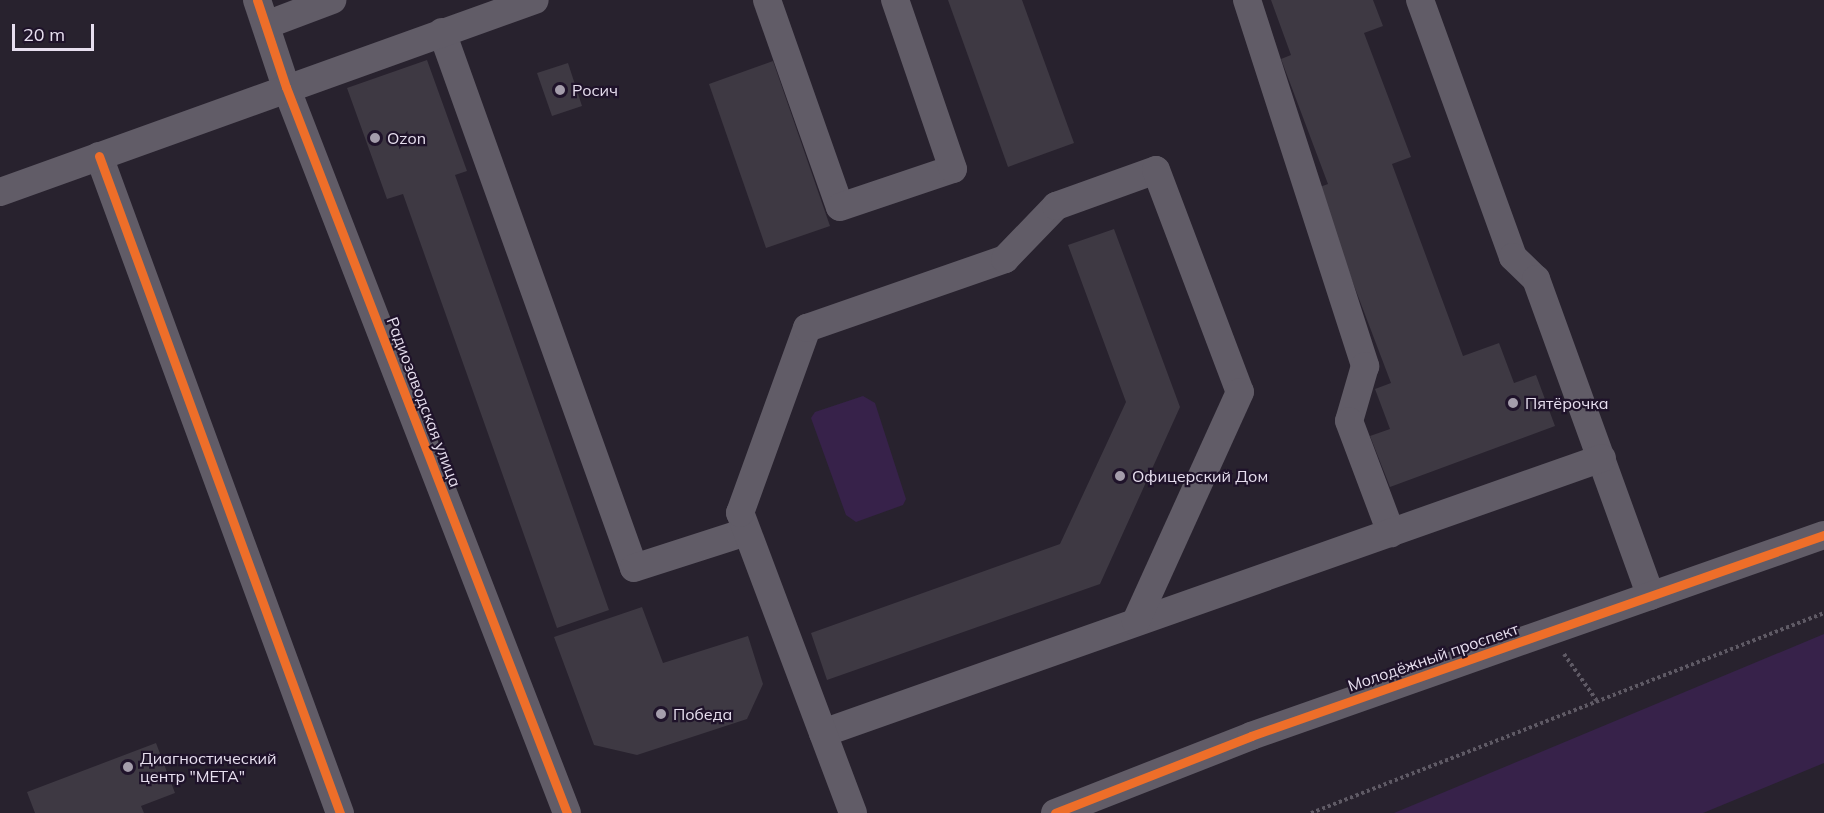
<!DOCTYPE html>
<meta charset="utf-8">
<style>
body{margin:0}
#map{position:relative;width:1824px;height:813px;overflow:hidden;background:#28222e;font-family:Mulish,sans-serif}
div>[style]{position:absolute}
[style*='--x']{left:calc(var(--x)*1px);top:calc(var(--y)*1px);width:calc(var(--w)*1px);rotate:calc(var(--a)*1deg)}
.green>*{inset:0;background:#37224a}
.building>*{inset:0;background:#3e3943}
.path>*{height:4px;margin-top:-2px;transform-origin:0;background:repeating-linear-gradient(90deg,#5f5a65 0 3px,transparent 0 6px)}
.minor>*{height:28px;margin:-14px;padding:0 14px;transform-origin:14px;border-radius:14px;background:#615c67}
.cycleway>*{height:9px;margin:-4.5px;padding:0 4.5px;transform-origin:4.5px;border-radius:4.5px;background:#ee6e29}
.dots>*{width:16px;height:16px;translate:-50% -50%;box-sizing:border-box;border:3px solid #1f132a;border-radius:50%}
span{translate:-50% -50%;white-space:nowrap;text-align:center;line-height:1.15;-webkit-text-stroke:4.5px #1f132a;paint-order:stroke}
.poi-label{font-size:16px;color:#e7dfef}
.left{translate:0 -50%;text-align:left}
.street-label{font-size:16px;color:#e7dfef}
.scale{position:absolute;left:12px;top:24px;width:82px;height:27px;box-sizing:border-box;border:3px solid #e7dfef;border-top:0;padding-left:8px;font-size:18px;line-height:21px;white-space:nowrap;color:#e7dfef;-webkit-text-stroke:4px #1f132a;paint-order:stroke}
</style>
<div id="map">
<div class="green">
<i style="clip-path:polygon(863px 396px,875px 403px,906px 499px,903px 505px,856px 522px,846px 515px,811px 418px,815px 412px)"></i>
<i style="clip-path:polygon(1824px 634px,1824px 763px,1703px 813px,1394px 813px)"></i>
</div>
<div class="building">
<i style="clip-path:polygon(948px 0,1022px 0,1074px 143px,1008px 167px)"></i>
<i style="clip-path:polygon(1271px 0,1373px 0,1383px 26px,1364px 33px,1411px 157px,1392px 164px,1463px 356px,1499px 343px,1514px 383px,1536px 375px,1555px 426px,1390px 487px,1370px 436px,1390px 429px,1375px 389px,1391px 383px,1317px 188px,1328px 184px,1281px 59px,1291px 55px)"></i>
<i style="clip-path:polygon(427px 60px,467px 171px,455px 175px,609px 610px,557px 628px,403px 194px,387px 199px,347px 88px)"></i>
<i style="clip-path:polygon(773px 61px,830px 226px,766px 248px,709px 84px)"></i>
<i style="clip-path:polygon(568px 63px,582px 106px,552px 116px,537px 73px)"></i>
<i style="clip-path:polygon(1114px 229px,1180px 407px,1100px 584px,827px 680px,811px 633px,1060px 544px,1126px 402px,1068px 245px)"></i>
<i style="clip-path:polygon(642px 607px,663px 663px,748px 636px,763px 684px,747px 719px,637px 755px,594px 745px,554px 637px)"></i>
<i style="clip-path:polygon(156px 743px,175px 793px,141px 806px,144px 813px,35px 813px,27px 792px)"></i>
</div>
<div class="path">
<i style="--x:1564;--y:654;--w:57;--a:54.9"></i>
<i style="--x:1311;--y:813;--w:551;--a:-21.3"></i>
</div>
<div class="minor">
<i style="--x:257;--y:0;--w:92;--a:71.6"></i>
<i style="--x:286;--y:87;--w:778;--a:68.84"></i>
<i style="--x:767;--y:0;--w:219;--a:70.6"></i>
<i style="--x:840;--y:207;--w:119;--a:-18.6"></i>
<i style="--x:953;--y:169;--w:179;--a:-108.9"></i>
<i style="--x:1247;--y:0;--w:385;--a:72.1"></i>
<i style="--x:1365;--y:366;--w:57;--a:106.2"></i>
<i style="--x:1349;--y:421;--w:120;--a:69.4"></i>
<i style="--x:1420;--y:0;--w:273;--a:70.1"></i>
<i style="--x:1513;--y:257;--w:32;--a:44"></i>
<i style="--x:1536;--y:279;--w:337;--a:70.1"></i>
<i style="--x:266;--y:25;--w:71;--a:-20.7"></i>
<i style="--x:442;--y:32;--w:569;--a:70.29"></i>
<i style="--x:634;--y:568;--w:118;--a:-17.8"></i>
<i style="--x:99;--y:156;--w:700;--a:69.86"></i>
<i style="--x:0;--y:192;--w:568;--a:-19.74"></i>
<i style="--x:823;--y:733;--w:826;--a:-19.44"></i>
<i style="--x:853;--y:813;--w:321;--a:-110.6"></i>
<i style="--x:740;--y:513;--w:197;--a:-70.1"></i>
<i style="--x:807;--y:328;--w:210;--a:-19.2"></i>
<i style="--x:1005;--y:259;--w:74;--a:-46.1"></i>
<i style="--x:1056;--y:206;--w:106;--a:-19.8"></i>
<i style="--x:1156;--y:170;--w:237;--a:69.3"></i>
<i style="--x:1240;--y:392;--w:252;--a:114.4"></i>
<i style="--x:1055;--y:813;--w:211;--a:-21.4"></i>
<i style="--x:1251;--y:736;--w:607;--a:-19.33"></i>
</div>
<div class="cycleway">
<i style="--x:257;--y:0;--w:92;--a:71.6"></i>
<i style="--x:286;--y:87;--w:778;--a:68.84"></i>
<i style="--x:99;--y:156;--w:700;--a:69.86"></i>
<i style="--x:1055;--y:813;--w:211;--a:-21.4"></i>
<i style="--x:1251;--y:736;--w:607;--a:-19.33"></i>
</div>
<div class="dots">
<i style="left:560px;top:90px;background:#a49dab"></i>
<i style="left:375px;top:138px;background:#a49dab"></i>
<i style="left:1513px;top:403px;background:#a49dab"></i>
<i style="left:1120px;top:476px;background:#a49dab"></i>
<i style="left:661px;top:714px;background:#a49dab"></i>
<i style="left:128px;top:767px;background:#a49dab"></i>
</div>
<div class="poi-label">
<span class="left" style="left:572px;top:90px">Росич</span>
<span class="left" style="left:387px;top:138px">Ozon</span>
<span class="left" style="left:1525px;top:403px">Пятёрочка</span>
<span class="left" style="left:1132px;top:476px">Офицерский Дом</span>
<span class="left" style="left:673px;top:714px">Победа</span>
<span class="left" style="left:140px;top:767px">Диагностический<br>центр "МЕТА"</span>
</div>
<div class="street-label">
<span style="left:424px;top:402px;rotate:69deg">Радиозаводская улица</span>
<span style="left:1433px;top:657px;rotate:-19deg">Молодёжный проспект</span>
</div>
<div class="scale">20 m</div>
</div>
